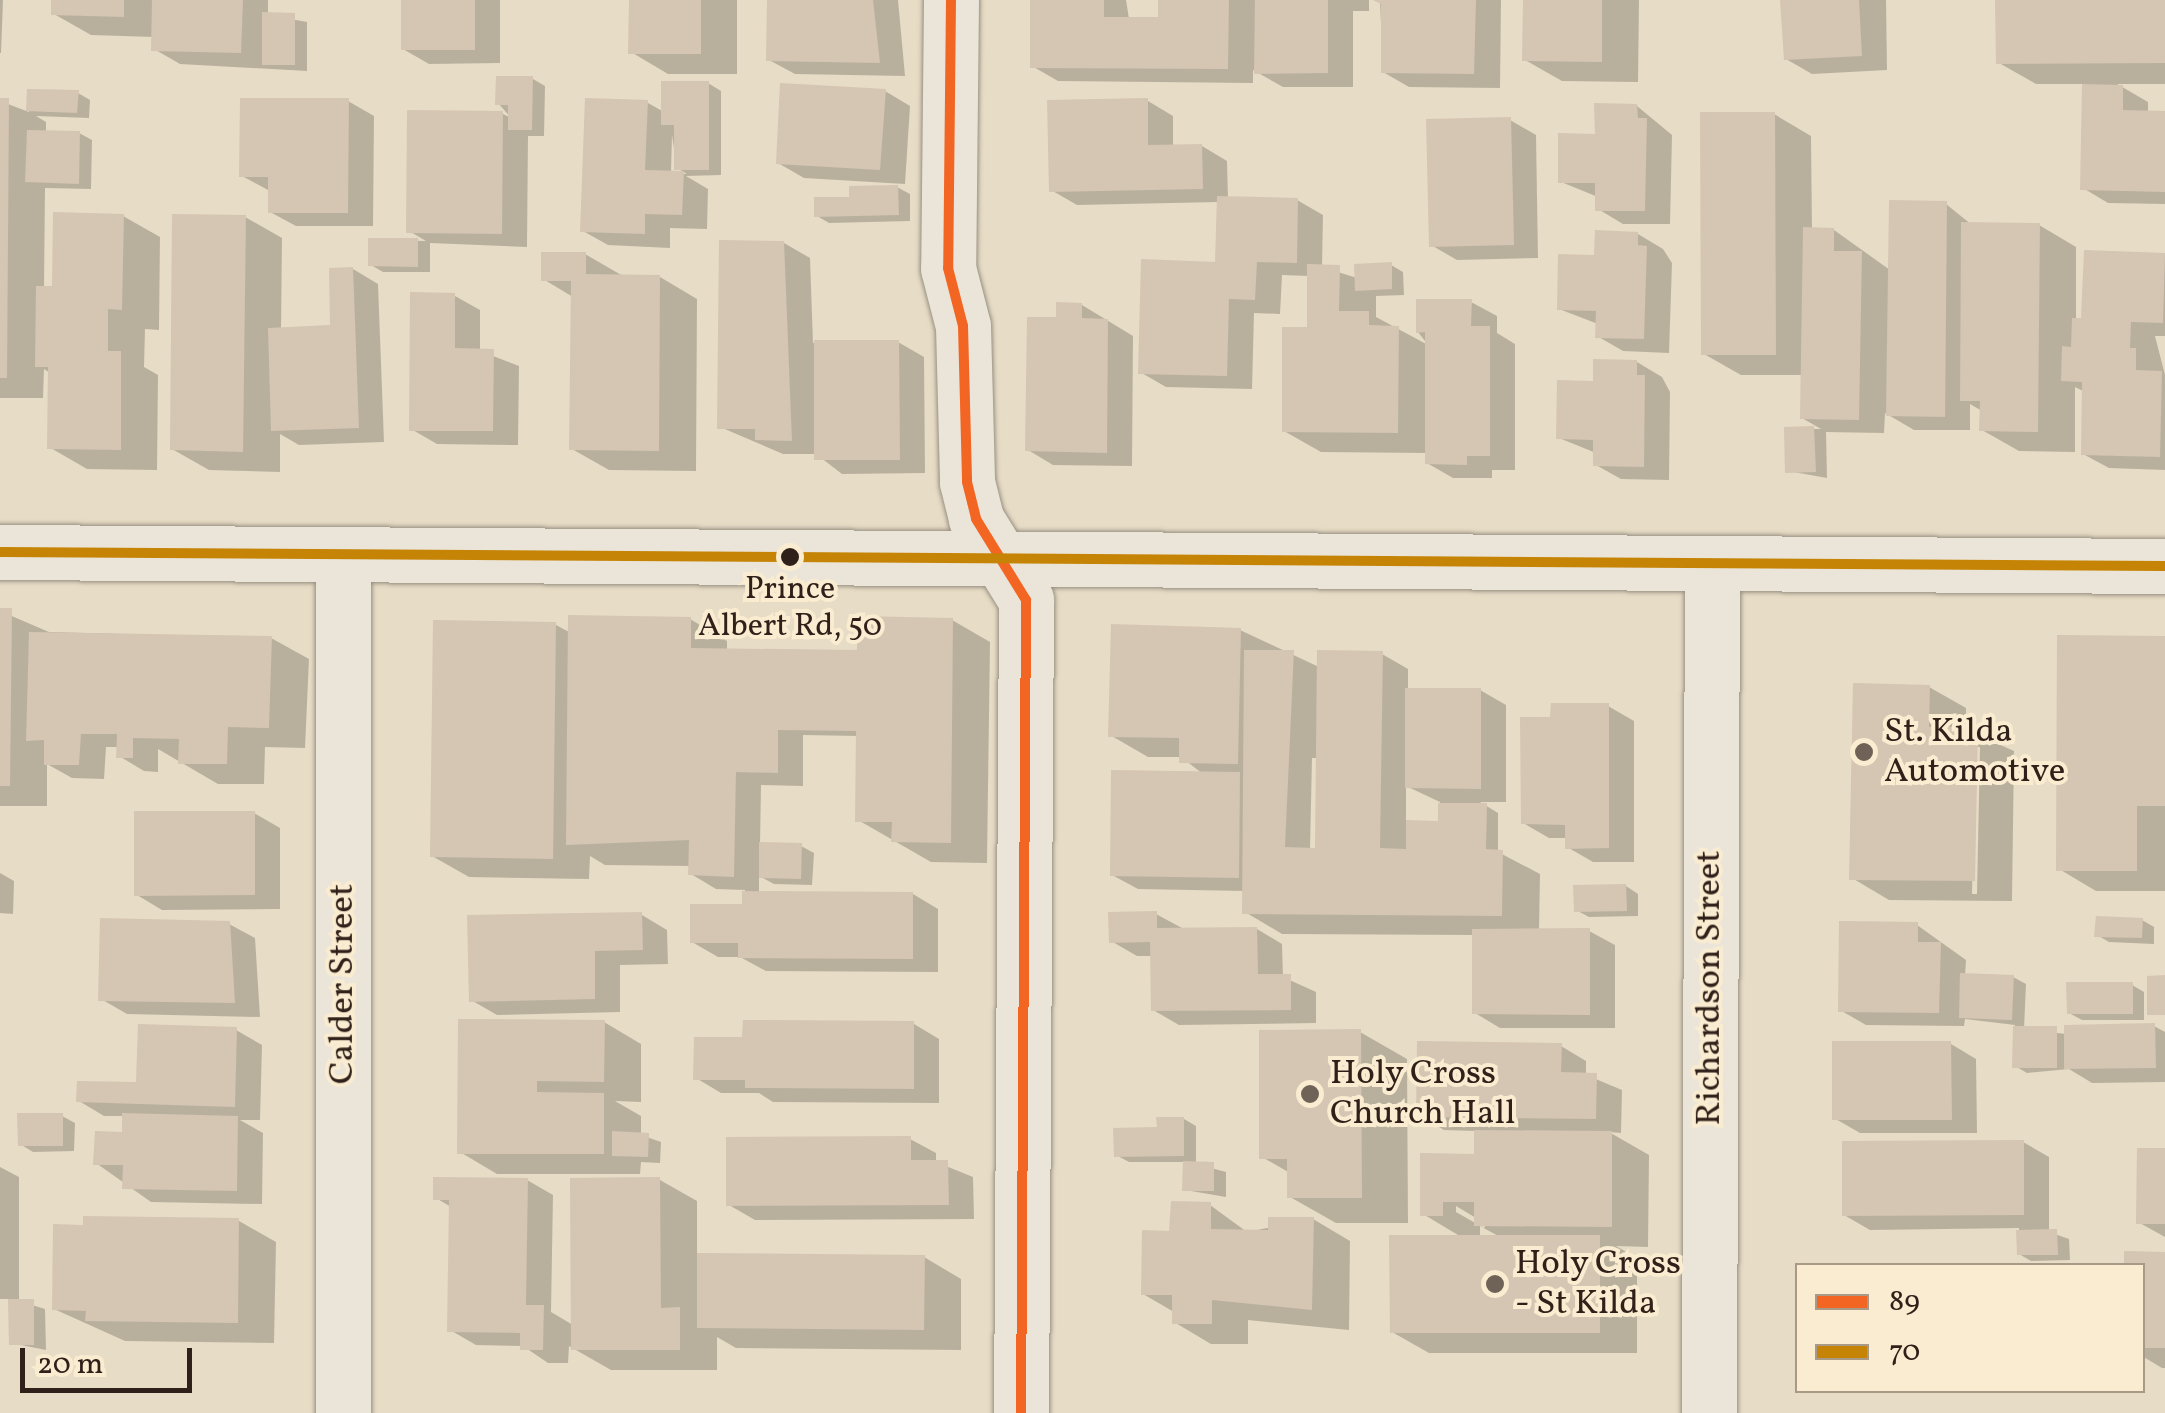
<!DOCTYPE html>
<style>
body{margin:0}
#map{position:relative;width:2165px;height:1413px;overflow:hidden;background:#e7dcc5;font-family:Vollkorn,serif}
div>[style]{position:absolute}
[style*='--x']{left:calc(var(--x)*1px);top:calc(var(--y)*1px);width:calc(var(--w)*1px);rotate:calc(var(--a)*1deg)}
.shadow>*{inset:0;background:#0003}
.building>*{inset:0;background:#d5c5b3}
.roads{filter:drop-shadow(0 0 2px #989082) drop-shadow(0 0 2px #989082)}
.minor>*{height:55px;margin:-27.5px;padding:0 27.5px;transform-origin:27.5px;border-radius:27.5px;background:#ebe5d9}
.tertiary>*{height:55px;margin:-27.5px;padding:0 27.5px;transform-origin:27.5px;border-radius:27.5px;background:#ebe5d9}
.bus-1>*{height:10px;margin:-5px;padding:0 5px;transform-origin:5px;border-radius:5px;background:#f26522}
.bus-2>*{height:10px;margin:-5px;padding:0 5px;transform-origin:5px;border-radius:5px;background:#c58406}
.dots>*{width:28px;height:28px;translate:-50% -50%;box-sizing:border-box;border:5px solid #f9ecd0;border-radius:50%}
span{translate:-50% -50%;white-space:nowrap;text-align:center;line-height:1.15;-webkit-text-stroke:8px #f9ecd0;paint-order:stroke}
.bus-label{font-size:32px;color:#2f201a}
.poi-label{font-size:35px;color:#2f201a}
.left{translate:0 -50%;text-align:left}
.street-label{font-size:35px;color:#2f201a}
.legend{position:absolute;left:1795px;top:1263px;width:350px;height:130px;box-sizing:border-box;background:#f9ecd0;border:2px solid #a89a87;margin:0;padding:12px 18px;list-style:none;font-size:30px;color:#2f201a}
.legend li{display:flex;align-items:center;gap:20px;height:50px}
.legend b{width:50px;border:2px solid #a89a87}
.scale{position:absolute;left:20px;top:1348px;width:172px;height:45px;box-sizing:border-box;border:5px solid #2f201a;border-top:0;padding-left:12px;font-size:30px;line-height:35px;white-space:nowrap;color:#2f201a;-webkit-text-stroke:8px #f9ecd0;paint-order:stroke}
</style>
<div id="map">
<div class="shadow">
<i style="clip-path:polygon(0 0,3px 0,1px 53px,0 53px)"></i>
<i style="clip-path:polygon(54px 0,268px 0,268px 15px,307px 22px,307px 71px,180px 64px,154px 49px,154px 37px,91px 35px,54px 14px)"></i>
<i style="clip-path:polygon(403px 0,500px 0,500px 63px,429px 64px,403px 49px)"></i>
<i style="clip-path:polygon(631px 0,737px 0,737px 74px,668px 74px,631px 52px)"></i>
<i style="clip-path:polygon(784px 0,898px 0,905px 76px,795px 74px,769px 60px)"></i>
<i style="clip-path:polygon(1033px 0,1126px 0,1129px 19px,1161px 20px,1161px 0,1369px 0,1369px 11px,1353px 11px,1353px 87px,1283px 87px,1253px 70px,1253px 83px,1058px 81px,1032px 66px)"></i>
<i style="clip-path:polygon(1380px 0,1501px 0,1500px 88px,1409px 87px,1383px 72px)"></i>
<i style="clip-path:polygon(1526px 0,1639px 0,1638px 82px,1562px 81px,1525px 60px)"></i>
<i style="clip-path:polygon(1786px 0,1886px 0,1887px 70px,1812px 74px,1786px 59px)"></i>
<i style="clip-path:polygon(1998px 0,2165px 0,2165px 84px,2117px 84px,2148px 102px,2148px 113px,2165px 114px,2165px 204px,2108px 203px,2083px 188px,2085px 84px,2036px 84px,1999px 63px)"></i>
<i style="clip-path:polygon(533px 79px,545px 86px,544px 136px,528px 136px,527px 247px,430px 243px,430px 272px,383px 272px,371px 265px,371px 240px,426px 241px,409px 231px,503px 114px,511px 118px,498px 103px)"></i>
<i style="clip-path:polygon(evenodd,708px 83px,721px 91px,721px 175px,686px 176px,708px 189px,707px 229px,670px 228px,670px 248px,608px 245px,583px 231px,648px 103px,664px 112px,708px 83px,672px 135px,677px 168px,687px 174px,671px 173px,672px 135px)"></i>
<i style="clip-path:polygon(30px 91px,78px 93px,90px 100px,89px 118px,36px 116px,46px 122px,46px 133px,79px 133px,92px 140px,91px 189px,45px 188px,44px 289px,54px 289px,123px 216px,160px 237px,159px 330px,145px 329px,144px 367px,158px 375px,157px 470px,87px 469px,49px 447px,50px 373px,44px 369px,43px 398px,0 398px,0 101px,29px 112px)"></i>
<i style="clip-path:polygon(885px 91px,910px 106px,905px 184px,804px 178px,778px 163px)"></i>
<i style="clip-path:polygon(348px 101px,374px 116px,373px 226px,296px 226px,270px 212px,270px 191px,242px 176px)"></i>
<i style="clip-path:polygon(1148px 101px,1173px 116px,1173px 147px,1202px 146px,1227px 161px,1228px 198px,1297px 200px,1323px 215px,1322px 267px,1357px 278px,1391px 265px,1403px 272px,1404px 295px,1376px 296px,1376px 317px,1428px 345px,1418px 332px,1471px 302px,1497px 316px,1497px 333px,1515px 344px,1515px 470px,1492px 470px,1492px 478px,1453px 478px,1427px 463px,1427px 453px,1321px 452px,1284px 431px,1309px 330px,1309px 276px,1282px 275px,1280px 314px,1254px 313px,1252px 389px,1166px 387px,1140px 372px,1217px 264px,1219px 202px,1077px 205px,1051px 190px)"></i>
<i style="clip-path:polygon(1637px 106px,1672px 135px,1670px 224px,1623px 224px,1598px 209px,1598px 197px,1561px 182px,1597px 137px)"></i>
<i style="clip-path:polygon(1774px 114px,1811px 136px,1812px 230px,1834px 230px,1890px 270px,1946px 204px,1972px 225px,2039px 225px,2076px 247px,2076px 320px,2084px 320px,2086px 253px,2165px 255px,2165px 336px,2155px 336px,2165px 375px,2165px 470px,2109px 468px,2083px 454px,2085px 392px,2075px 387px,2075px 452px,2019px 451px,1982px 430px,1982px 411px,1970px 404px,1970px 430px,1914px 430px,1885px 413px,1884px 433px,1826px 432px,1827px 478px,1788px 471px,1787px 429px,1821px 429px,1802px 418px,1803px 375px,1741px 375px,1704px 354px)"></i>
<i style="clip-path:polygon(1510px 120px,1536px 135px,1538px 258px,1457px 260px,1431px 245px)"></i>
<i style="clip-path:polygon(895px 186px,910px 194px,910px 221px,829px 223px,817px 216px)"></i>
<i style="clip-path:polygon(245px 217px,282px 238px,281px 330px,333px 328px,353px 269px,378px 284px,384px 442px,299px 445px,280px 434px,280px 472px,209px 470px,172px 449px)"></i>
<i style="clip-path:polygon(1638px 234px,1663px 249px,1672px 263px,1669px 353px,1623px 351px,1597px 336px,1598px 324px,1559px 309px,1597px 258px)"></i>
<i style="clip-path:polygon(784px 243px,810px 258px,813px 343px,898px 342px,924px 357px,925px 473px,842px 474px,816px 454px,783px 454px,720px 427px)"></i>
<i style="clip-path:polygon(585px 254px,623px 276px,660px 277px,697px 299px,696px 471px,609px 470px,572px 449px,573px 297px,543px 279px)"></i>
<i style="clip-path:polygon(455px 296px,480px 310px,480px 351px,519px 366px,518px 445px,437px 444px,411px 429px)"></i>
<i style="clip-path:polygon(1082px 305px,1133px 336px,1132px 466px,1053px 465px,1028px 450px,1058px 320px)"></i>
<i style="clip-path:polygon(1637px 362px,1662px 377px,1670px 392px,1669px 480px,1621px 479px,1596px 465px,1596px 453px,1559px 438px,1596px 383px)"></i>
<i style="clip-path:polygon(0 611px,49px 632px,271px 638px,309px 659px,305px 748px,265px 747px,264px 784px,218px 784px,158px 749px,158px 772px,144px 771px,119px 756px,119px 747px,106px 747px,104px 779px,72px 778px,47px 764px,47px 806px,0 806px)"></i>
<i style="clip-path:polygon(690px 619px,727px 641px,727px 651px,856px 653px,952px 620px,990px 642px,987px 863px,931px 862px,858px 820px,858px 736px,803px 735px,803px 786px,761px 785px,760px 845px,801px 846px,814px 853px,812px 885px,774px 884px,759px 876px,759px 893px,913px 894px,938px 909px,938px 972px,766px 971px,740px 957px,718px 957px,692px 942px,745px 906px,745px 890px,716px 889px,691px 874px,691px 866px,605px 865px,590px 856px,589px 879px,469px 877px,432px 856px,556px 625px,571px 633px)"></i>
<i style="clip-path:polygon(evenodd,1240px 630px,1319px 667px,1382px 654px,1408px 669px,1408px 691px,1480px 690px,1506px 705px,1506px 802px,1480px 802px,1498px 813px,1498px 852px,1540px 874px,1539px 931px,1589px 931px,1615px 945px,1615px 1028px,1500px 1028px,1475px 1013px,1475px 935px,1282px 934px,1245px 912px,1245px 891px,1138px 889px,1112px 875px,1203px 774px,1181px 757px,1148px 757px,1110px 735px,1240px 630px,1312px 758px,1318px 758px,1317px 850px,1310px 850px,1312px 758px,1240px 630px,1406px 786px,1440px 802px,1441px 823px,1406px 823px,1406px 786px)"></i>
<i style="clip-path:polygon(2165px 638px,2165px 891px,2096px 891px,2059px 869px)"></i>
<i style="clip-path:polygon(evenodd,1929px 687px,1966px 708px,1966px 730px,2014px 751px,2012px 901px,1889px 900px,1852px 878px,1929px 687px,1975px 747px,1980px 747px,1977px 894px,1972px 894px,1975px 747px)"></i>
<i style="clip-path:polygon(1608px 706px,1634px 721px,1634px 862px,1593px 862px,1567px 847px,1567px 838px,1549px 838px,1523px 823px,1553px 720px)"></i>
<i style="clip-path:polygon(254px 813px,280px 828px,280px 909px,162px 910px,137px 895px)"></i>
<i style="clip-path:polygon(0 873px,14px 881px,13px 914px,0 913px)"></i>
<i style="clip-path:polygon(1626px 886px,1638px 894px,1638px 916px,1589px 917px,1576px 910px)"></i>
<i style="clip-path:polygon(1156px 914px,1182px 928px,1257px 929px,1282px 944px,1283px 977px,1316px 992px,1316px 1023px,1179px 1025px,1153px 1010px,1153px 956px,1137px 956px,1111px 941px)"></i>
<i style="clip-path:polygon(642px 915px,667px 930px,668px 964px,620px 965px,620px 1012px,497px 1015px,471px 1000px)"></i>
<i style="clip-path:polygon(2142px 920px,2154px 927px,2154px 944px,2109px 942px,2097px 935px)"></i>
<i style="clip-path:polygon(229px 924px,255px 938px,260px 1017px,127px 1014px,101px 999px)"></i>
<i style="clip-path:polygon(1917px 925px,1966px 960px,1965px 976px,2013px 977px,2026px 984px,2024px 1029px,2066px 1034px,2154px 1026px,2165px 1032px,2165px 1082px,2092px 1083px,2069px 1069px,2027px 1073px,2015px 1066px,2015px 1025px,1965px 1019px,1964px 1026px,1866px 1025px,1840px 1010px)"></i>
<i style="clip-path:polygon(2132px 985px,2144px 992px,2144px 1020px,2082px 1020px,2069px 1013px)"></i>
<i style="clip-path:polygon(461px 1021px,604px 1022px,641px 1044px,641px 1102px,615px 1101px,641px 1116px,641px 1135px,661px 1142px,660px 1163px,641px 1162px,640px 1174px,497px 1174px,460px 1152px)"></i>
<i style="clip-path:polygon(914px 1024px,939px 1039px,939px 1103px,773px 1102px,759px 1093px,721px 1093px,696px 1078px,745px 1040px)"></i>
<i style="clip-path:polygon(236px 1030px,262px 1045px,260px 1120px,240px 1120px,263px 1133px,262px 1204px,151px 1202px,96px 1163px,125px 1134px,125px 1116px,104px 1116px,79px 1101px,138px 1085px)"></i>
<i style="clip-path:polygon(1360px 1032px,1407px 1059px,1408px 1223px,1336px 1223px,1290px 1197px,1290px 1173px,1262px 1157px)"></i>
<i style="clip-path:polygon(1951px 1044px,1976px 1059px,1977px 1133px,1860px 1133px,1834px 1118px)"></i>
<i style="clip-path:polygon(evenodd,1561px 1046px,1586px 1061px,1586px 1075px,1622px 1090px,1621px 1133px,1609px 1132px,1649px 1155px,1648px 1247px,1616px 1246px,1637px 1258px,1637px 1353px,1429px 1353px,1392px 1332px,1463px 1238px,1423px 1214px,1476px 1156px,1476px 1131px,1444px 1130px,1419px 1115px,1561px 1046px,1456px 1206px,1486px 1224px,1484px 1228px,1456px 1212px,1456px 1206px,1561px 1046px,1480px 1226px,1500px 1237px,1480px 1237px,1480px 1226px)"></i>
<i style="clip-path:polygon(62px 1116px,75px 1123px,74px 1151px,33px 1152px,20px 1144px)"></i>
<i style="clip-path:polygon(1184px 1119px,1196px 1126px,1196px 1164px,1226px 1172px,1226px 1197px,1185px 1190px,1186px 1162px,1129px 1162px,1116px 1155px)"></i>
<i style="clip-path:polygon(910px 1139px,936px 1153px,936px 1162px,973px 1177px,974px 1219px,755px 1220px,729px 1205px)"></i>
<i style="clip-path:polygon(2023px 1142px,2049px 1157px,2049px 1232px,2069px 1239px,2070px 1260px,2031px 1261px,2019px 1254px,2019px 1228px,1870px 1230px,1844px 1215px)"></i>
<i style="clip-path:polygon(2165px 1151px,2165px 1237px,2138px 1222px)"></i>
<i style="clip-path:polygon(0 1167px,19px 1177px,19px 1301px,45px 1309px,46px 1350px,11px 1343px,11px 1299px,0 1299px)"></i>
<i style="clip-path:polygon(527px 1180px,553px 1195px,551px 1312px,573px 1325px,660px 1180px,697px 1201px,697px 1256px,924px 1257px,961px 1279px,961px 1350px,736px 1348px,717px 1337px,717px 1370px,611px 1370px,569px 1346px,568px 1363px,548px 1363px,523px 1346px,476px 1345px,450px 1330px,451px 1207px,436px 1198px)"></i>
<i style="clip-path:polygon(1210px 1205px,1247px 1232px,1313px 1219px,1350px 1241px,1349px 1330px,1248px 1320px,1248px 1344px,1211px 1344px,1174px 1322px,1174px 1312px,1143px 1294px,1172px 1233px)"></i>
<i style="clip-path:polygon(239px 1221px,276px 1242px,274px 1343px,125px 1341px,54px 1309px)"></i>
<i style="clip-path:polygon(2165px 1254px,2165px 1368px,2162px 1368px,2142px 1356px,2142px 1266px)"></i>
</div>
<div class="building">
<i style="clip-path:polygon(51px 0,124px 0,124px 17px,51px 15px)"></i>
<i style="clip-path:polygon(152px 0,243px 0,241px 53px,151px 51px)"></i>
<i style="clip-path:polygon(401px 0,475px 0,475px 50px,401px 50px)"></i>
<i style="clip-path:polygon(629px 0,701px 0,701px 54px,628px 54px)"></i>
<i style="clip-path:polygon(767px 0,873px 0,880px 63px,766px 61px)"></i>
<i style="clip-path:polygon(1030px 0,1104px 0,1104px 17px,1158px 17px,1158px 0,1229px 0,1228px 69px,1030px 68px)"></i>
<i style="clip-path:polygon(1255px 0,1328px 0,1328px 73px,1254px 74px)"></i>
<i style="clip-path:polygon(1373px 0,1476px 0,1474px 74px,1381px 73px,1381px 4px)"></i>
<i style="clip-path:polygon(1523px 0,1602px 0,1602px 62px,1522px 61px)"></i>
<i style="clip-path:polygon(1780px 0,1859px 0,1862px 56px,1784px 60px)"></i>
<i style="clip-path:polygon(1995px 0,2165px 0,2165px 63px,1996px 64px)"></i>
<i style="clip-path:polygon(262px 12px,295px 13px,295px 65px,262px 65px)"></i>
<i style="clip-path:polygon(496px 76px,533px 76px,532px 130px,508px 130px,508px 105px,495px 105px)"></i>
<i style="clip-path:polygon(661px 81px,709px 81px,709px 170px,674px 170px,674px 125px,661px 125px)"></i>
<i style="clip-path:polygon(780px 83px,886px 89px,880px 170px,776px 164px)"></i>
<i style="clip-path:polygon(2082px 84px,2123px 85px,2123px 110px,2165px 111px,2165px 192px,2080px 190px)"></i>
<i style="clip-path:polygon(27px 89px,79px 90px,77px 113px,26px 111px)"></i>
<i style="clip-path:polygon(0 98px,9px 98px,7px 378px,0 378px)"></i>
<i style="clip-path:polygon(240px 98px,349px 98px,348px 213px,268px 213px,268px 177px,239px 177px)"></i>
<i style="clip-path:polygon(585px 98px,648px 100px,645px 170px,684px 171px,682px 215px,645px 214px,645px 234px,580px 232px)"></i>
<i style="clip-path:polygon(1148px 98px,1148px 145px,1202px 144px,1203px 189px,1049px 192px,1047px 100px)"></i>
<i style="clip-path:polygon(1594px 103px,1637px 104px,1638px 118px,1647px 118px,1645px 211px,1595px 211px,1595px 183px,1558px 183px,1558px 133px,1595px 134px)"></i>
<i style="clip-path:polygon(407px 110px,503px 111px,502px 234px,406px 233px)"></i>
<i style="clip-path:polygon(1700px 112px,1775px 112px,1776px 355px,1701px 355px)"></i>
<i style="clip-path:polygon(1511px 117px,1514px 245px,1429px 247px,1426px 119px)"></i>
<i style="clip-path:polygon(27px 130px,80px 131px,79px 184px,25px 182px)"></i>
<i style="clip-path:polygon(898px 185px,899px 215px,814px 217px,814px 197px,849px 197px,849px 186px)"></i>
<i style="clip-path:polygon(1217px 196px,1298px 198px,1297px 263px,1257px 262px,1255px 300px,1229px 299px,1227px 376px,1138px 374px,1141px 259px,1215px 262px)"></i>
<i style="clip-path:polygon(1889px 200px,1947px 201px,1945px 417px,1886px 416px)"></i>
<i style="clip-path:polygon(53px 212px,124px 214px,122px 310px,108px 309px,108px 351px,121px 351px,121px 450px,47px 449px,48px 367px,35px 367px,36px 286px,52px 286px)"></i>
<i style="clip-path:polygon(172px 214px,246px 215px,243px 452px,170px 450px)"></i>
<i style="clip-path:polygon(1961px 222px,2040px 223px,2038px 432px,1979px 431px,1980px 401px,1960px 401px)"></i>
<i style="clip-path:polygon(1803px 227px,1834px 228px,1834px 251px,1862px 251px,1859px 420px,1800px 419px)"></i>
<i style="clip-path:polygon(1595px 230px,1638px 232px,1638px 245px,1647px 246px,1644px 339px,1595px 338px,1596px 311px,1557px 310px,1558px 254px,1594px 255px)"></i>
<i style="clip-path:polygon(368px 238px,418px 238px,418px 267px,368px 266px)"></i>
<i style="clip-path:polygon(719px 240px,784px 241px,792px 441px,755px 440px,755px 429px,717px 429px)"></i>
<i style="clip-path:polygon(2084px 250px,2165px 253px,2163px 323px,2131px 322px,2130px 348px,2136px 348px,2136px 370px,2162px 371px,2160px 457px,2081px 455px,2082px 382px,2061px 381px,2062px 346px,2071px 347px,2072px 318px,2081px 318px)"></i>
<i style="clip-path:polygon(541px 252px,586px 252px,586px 274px,660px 275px,659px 451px,569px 450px,571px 281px,541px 281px)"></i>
<i style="clip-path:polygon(1392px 262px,1392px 289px,1355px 291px,1354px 264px)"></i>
<i style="clip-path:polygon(1307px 264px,1340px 265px,1339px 311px,1369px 311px,1369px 325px,1399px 326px,1398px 433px,1282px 432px,1282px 327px,1307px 327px)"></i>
<i style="clip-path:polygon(353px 267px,359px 428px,271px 431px,268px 328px,330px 325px,329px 268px)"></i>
<i style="clip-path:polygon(410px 292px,455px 293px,455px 348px,494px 349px,493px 431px,409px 431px)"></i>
<i style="clip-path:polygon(1416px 299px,1472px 299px,1471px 326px,1490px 326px,1490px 456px,1467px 456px,1467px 465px,1425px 464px,1425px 332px,1416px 333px)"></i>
<i style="clip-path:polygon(1056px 302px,1082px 303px,1082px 318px,1108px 319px,1107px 453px,1025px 451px,1027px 317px,1056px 317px)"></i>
<i style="clip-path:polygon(814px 340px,899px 340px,900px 460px,814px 460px)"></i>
<i style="clip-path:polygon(1593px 359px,1637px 360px,1637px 375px,1645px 375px,1644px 467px,1593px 466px,1593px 440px,1556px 439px,1557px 380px,1593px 381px)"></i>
<i style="clip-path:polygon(1814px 426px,1816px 472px,1785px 473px,1784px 427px)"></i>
<i style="clip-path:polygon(0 608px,12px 608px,10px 786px,0 786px)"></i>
<i style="clip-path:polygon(568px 615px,691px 617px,691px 648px,857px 650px,857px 616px,953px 618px,951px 843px,891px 842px,892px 822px,855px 822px,856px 731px,778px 730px,778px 773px,736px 772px,734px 877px,688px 875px,689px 840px,566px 845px)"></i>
<i style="clip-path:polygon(433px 620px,556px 622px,553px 859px,430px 857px)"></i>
<i style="clip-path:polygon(1111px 624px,1241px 628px,1238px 764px,1179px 763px,1179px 738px,1108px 737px)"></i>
<i style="clip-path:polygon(29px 632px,272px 636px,269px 728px,228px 727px,227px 764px,178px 764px,179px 739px,133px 738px,133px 758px,116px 758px,117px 734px,81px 734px,79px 765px,44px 765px,44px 740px,26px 741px)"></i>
<i style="clip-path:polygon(2057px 635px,2165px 636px,2165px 806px,2137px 806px,2137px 871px,2056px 871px)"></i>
<i style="clip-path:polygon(1244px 650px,1294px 650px,1285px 847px,1315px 848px,1317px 650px,1383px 651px,1380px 848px,1406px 849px,1406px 820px,1438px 821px,1438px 803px,1487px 803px,1486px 849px,1503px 850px,1502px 916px,1242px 914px)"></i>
<i style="clip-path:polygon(1853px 683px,1930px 685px,1929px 727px,1978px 727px,1975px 881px,1849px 880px)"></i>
<i style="clip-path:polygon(1405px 688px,1481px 688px,1481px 789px,1405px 788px)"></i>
<i style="clip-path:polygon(1551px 703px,1609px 703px,1609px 848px,1565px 849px,1565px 825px,1521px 824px,1520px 717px,1550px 717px)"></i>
<i style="clip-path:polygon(1111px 770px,1240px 772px,1239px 878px,1110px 876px)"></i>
<i style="clip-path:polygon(134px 811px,255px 811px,255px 895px,134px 896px)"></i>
<i style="clip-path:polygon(759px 842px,802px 843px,801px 879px,759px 878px)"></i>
<i style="clip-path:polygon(1626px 884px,1627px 911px,1574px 912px,1573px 885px)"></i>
<i style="clip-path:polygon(742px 891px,913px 892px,913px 959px,738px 958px,738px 943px,690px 943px,690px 904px,742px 904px)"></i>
<i style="clip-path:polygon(1157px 911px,1157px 928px,1257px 927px,1258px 974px,1291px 974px,1291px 1010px,1151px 1011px,1150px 942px,1109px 943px,1108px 912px)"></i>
<i style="clip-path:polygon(642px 912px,643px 950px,595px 951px,595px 999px,469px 1002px,467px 915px)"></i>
<i style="clip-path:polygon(2096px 916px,2143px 918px,2142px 938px,2094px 937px)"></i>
<i style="clip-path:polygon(100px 918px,230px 921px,235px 1003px,98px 1001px)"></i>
<i style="clip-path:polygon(1839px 921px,1918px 922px,1918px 942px,1941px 942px,1939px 1013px,1838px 1012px)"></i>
<i style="clip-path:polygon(1590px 928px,1590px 1015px,1472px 1014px,1472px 929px)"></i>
<i style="clip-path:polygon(1960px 973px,2014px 975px,2012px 1020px,1959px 1018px)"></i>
<i style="clip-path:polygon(2165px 975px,2165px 1015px,2147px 1015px,2147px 976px)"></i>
<i style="clip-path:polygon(2066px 982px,2133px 982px,2133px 1014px,2067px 1014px)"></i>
<i style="clip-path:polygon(458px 1019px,605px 1020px,604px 1082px,537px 1081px,537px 1092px,604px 1093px,604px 1154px,457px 1154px)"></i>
<i style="clip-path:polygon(743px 1020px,914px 1021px,914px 1089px,745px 1088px,745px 1080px,693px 1080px,694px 1037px,742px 1037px)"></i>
<i style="clip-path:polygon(2155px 1023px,2156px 1068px,2064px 1069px,2064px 1025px)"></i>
<i style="clip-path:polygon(138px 1024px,237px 1027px,235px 1107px,76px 1102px,77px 1081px,136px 1082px)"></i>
<i style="clip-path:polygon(2013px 1026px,2057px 1026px,2057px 1068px,2012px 1068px)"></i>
<i style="clip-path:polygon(1361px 1029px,1362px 1198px,1287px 1198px,1287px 1159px,1259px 1159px,1259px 1030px)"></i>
<i style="clip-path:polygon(1417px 1041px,1562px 1043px,1561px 1072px,1597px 1073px,1596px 1119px,1416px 1117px)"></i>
<i style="clip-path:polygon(1832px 1041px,1951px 1041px,1952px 1120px,1832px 1120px)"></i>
<i style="clip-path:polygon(17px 1113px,63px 1113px,63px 1146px,18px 1146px)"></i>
<i style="clip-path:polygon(122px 1113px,238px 1116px,237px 1191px,122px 1189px,123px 1165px,93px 1165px,95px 1131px,122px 1132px)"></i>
<i style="clip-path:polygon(1156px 1117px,1184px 1117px,1184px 1156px,1114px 1157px,1113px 1128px,1157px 1127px)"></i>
<i style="clip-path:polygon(1474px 1130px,1612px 1131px,1612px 1227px,1474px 1226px,1474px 1202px,1443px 1202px,1443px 1216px,1420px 1216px,1420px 1153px,1474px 1154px)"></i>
<i style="clip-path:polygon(612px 1131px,649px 1133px,648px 1157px,612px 1156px)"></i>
<i style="clip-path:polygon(911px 1136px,911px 1160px,948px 1160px,949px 1205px,726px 1206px,726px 1137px)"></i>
<i style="clip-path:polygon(2024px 1140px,2024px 1215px,1842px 1216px,1842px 1141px)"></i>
<i style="clip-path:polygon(2137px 1148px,2165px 1148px,2165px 1224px,2136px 1224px)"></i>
<i style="clip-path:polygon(1183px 1161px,1214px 1162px,1214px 1191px,1182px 1191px)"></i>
<i style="clip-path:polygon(433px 1177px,528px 1178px,526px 1305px,544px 1305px,543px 1350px,520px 1350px,520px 1333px,447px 1332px,449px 1200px,433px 1200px)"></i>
<i style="clip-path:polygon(660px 1177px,661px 1308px,680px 1307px,680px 1350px,571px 1350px,570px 1178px)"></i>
<i style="clip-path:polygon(1171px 1201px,1211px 1202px,1211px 1229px,1268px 1230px,1268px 1217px,1314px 1217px,1312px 1310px,1212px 1300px,1212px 1324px,1172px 1324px,1172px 1295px,1141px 1295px,1142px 1230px,1169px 1231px)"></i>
<i style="clip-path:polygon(83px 1216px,239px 1218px,238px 1323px,85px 1321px,86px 1311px,52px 1310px,53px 1224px,83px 1225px)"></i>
<i style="clip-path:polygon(2057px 1229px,2058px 1255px,2017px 1255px,2016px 1230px)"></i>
<i style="clip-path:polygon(1389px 1235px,1600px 1235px,1600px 1333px,1390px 1333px)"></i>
<i style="clip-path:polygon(2124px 1251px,2165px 1252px,2165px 1348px,2142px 1348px,2142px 1266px,2124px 1266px)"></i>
<i style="clip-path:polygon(697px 1253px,925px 1255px,924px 1330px,697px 1328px)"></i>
<i style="clip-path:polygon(8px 1299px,34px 1299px,34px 1345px,9px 1345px)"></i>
</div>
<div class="roads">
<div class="minor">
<i style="--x:951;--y:0;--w:268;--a:90.6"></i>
<i style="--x:948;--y:268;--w:60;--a:75.5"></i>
<i style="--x:963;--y:326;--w:156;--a:88.5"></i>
<i style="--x:967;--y:482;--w:38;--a:76"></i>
<i style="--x:976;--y:519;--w:95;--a:58.3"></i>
<i style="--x:1026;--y:600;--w:813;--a:90.35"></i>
<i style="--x:343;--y:555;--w:858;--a:90"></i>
</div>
<div class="tertiary">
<i style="--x:0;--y:552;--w:2165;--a:0.37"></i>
<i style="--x:1709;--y:1413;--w:849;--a:-89.8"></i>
</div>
</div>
<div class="bus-1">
<i style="--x:951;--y:0;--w:268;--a:90.6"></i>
<i style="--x:948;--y:268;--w:60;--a:75.5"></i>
<i style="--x:963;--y:326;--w:156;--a:88.5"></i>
<i style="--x:967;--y:482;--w:38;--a:76"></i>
<i style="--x:976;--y:519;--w:95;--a:58.3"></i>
<i style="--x:1026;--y:600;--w:813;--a:90.35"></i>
</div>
<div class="bus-2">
<i style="--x:0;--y:552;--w:2165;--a:0.37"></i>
</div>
<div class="dots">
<i style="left:790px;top:557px;background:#2f201a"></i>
<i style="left:1864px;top:752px;background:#6f6256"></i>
<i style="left:1310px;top:1094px;background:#6f6256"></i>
<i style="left:1495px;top:1284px;background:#6f6256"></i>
</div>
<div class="bus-label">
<span style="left:790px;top:609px">Prince<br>Albert Rd, 50</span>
</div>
<div class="poi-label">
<span class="left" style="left:1884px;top:752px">St. Kilda<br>Automotive</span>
<span class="left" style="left:1330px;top:1094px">Holy Cross<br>Church Hall</span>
<span class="left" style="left:1515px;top:1284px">Holy Cross<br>- St Kilda</span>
</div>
<div class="street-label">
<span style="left:343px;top:984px;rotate:-90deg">Calder Street</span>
<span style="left:1710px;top:988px;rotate:-90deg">Richardson Street</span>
</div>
<ul class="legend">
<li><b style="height:12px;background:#f26522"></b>89</li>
<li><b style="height:12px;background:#c58406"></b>70</li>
</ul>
<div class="scale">20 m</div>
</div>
